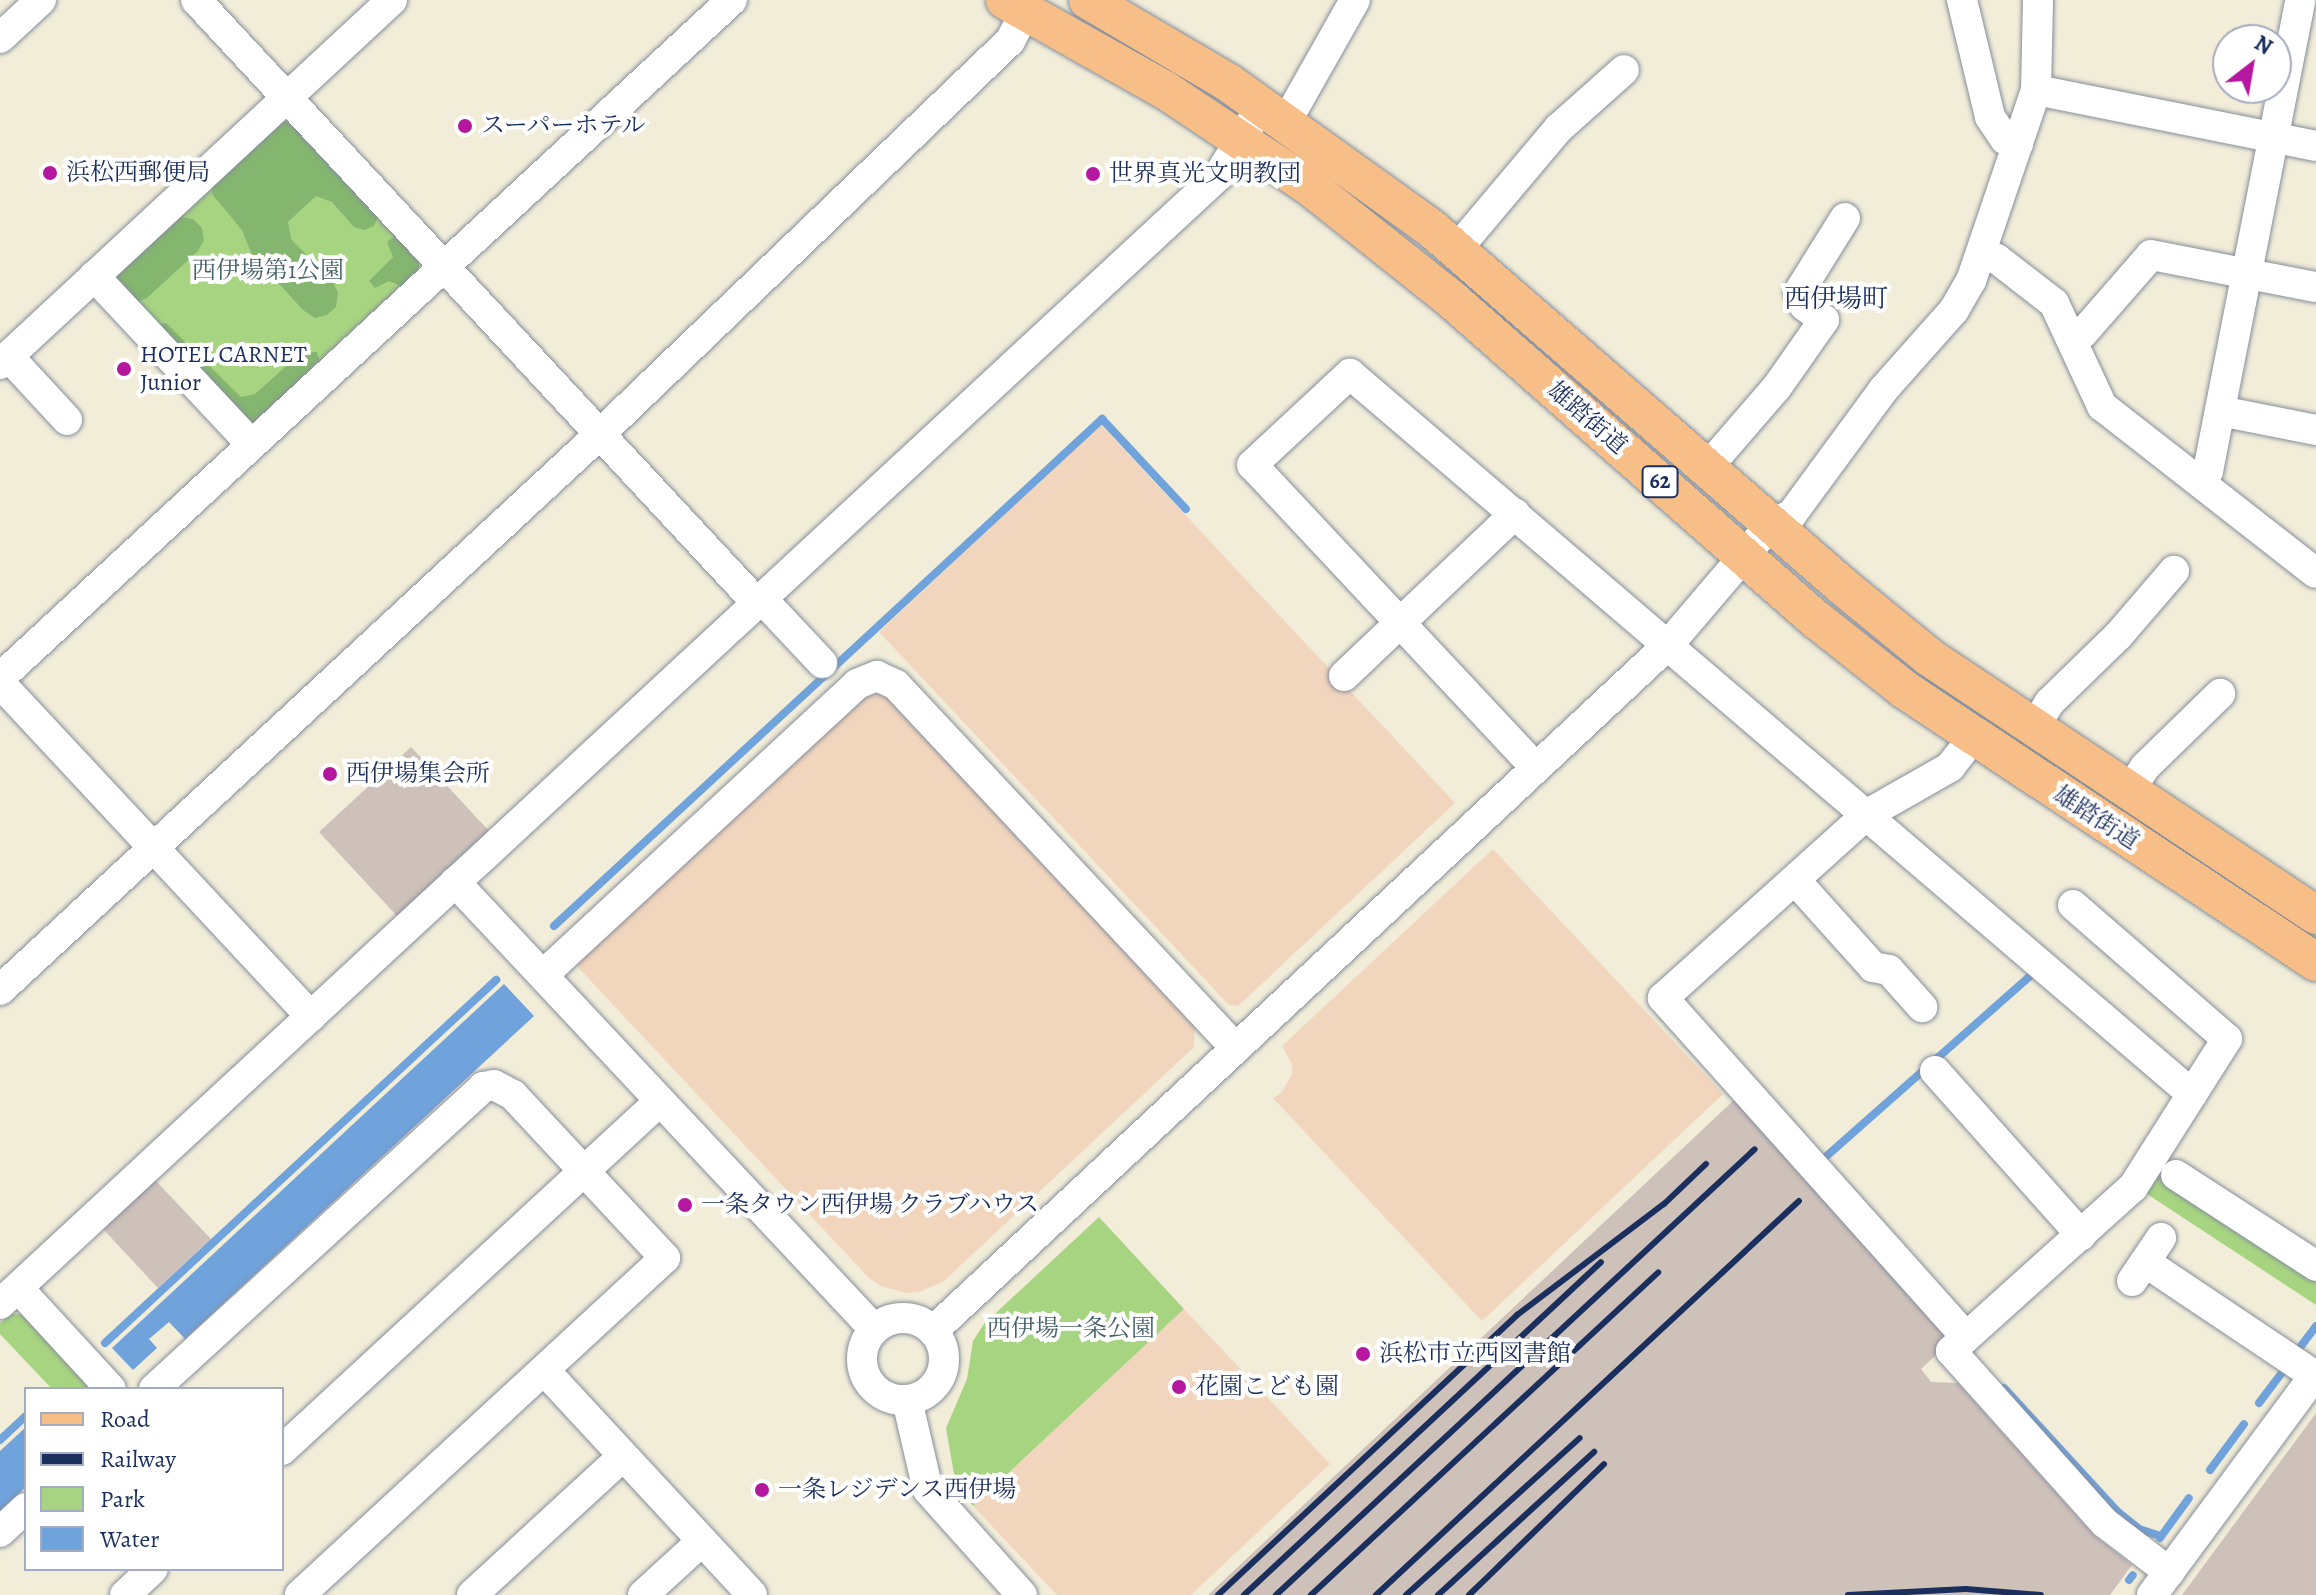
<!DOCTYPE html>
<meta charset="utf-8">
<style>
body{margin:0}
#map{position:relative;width:2316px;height:1595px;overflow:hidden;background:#f1edd9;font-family:Alegreya,"Noto Serif JP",serif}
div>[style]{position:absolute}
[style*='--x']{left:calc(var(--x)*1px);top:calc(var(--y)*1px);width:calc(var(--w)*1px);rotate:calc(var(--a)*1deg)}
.built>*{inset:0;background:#f1d5bd}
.industrial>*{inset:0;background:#cec1ba}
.green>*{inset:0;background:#a7d481}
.forest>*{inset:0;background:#85b66f}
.water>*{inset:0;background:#70a2db}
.stream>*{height:8px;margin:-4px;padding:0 4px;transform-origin:4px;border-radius:4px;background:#70a2db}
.roads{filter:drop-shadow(0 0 2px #868e9c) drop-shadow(0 0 2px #868e9c)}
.minor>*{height:30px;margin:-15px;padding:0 15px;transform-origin:15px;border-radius:15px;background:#fff}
.minor>.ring{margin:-15px;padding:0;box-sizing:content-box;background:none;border:30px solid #fff;border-radius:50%}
.major>*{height:38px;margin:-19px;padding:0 19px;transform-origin:19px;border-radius:19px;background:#f7be88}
.rail>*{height:6px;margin:-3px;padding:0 3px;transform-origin:3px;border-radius:3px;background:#1b2f5e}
.dots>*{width:22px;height:22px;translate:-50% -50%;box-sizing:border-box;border:4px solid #fff;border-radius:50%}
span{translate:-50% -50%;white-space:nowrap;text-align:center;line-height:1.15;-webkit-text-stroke:8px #fff;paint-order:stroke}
.shield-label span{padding:2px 6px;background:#fff;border:2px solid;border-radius:6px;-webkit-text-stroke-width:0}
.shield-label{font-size:22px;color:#1b2f5e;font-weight:700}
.poi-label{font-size:24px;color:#1b2f5e}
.left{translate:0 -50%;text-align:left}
.park-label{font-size:24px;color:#456168}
.street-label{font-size:24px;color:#1b2f5e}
.neighbourhood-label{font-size:26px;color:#1b2f5e}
.legend{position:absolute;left:24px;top:1387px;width:260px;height:184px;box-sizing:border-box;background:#fff;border:2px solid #a4acbf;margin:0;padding:10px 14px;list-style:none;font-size:24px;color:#1b2f5e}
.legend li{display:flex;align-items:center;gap:16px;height:40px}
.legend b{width:40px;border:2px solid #a4acbf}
.north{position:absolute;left:2212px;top:24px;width:80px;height:80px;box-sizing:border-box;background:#fff;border:2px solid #a4acbf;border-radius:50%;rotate:31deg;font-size:22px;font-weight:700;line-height:32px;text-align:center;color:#1b2f5e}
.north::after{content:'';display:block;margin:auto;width:28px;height:36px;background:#b5179e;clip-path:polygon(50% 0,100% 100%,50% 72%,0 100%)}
</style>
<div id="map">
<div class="built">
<i style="clip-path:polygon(1101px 425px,1455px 803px,1238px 1006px,1229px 1005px,879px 632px)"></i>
<i style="clip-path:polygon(872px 691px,887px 696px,1195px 1024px,1194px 1047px,944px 1281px,919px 1292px,906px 1293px,881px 1286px,869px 1278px,575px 964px)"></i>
<i style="clip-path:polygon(1493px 849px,1723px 1094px,1482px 1321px,1273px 1098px,1282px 1092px,1292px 1074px,1292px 1064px,1282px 1046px)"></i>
<i style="clip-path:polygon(1184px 1309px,1330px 1464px,1191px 1595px,1057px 1595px,973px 1506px)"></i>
</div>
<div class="industrial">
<i style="clip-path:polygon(411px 747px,490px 832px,398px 917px,319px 832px)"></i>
<i style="clip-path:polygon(1735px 1099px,1951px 1341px,1921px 1369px,1931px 1382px,1958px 1383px,2094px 1535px,2132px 1565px,2110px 1595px,1208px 1595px)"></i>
<i style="clip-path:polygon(155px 1180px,211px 1239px,158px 1288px,103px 1229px)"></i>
<i style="clip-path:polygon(2316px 1413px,2316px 1595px,2182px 1595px)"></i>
</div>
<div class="green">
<i style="clip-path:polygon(279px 121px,419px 254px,419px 272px,255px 423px,115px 290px,115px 273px)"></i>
<i style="clip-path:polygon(1899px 655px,2280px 907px,2316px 936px,2316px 947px,1969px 719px)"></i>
<i style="clip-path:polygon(2153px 1172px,2316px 1278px,2316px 1305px,2141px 1190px)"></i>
<i style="clip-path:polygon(1099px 1217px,1184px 1309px,973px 1506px,955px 1480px,946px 1428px,967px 1379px,973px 1341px,984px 1324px)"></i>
<i style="clip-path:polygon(11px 1314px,25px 1314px,95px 1389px,52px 1389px,0 1334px,0 1323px)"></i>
</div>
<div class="forest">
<i style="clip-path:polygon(279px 121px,296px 122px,378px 216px,374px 226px,364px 230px,354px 227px,332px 202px,316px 196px,288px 222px,291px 239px,333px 282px,338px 293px,336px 307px,327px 315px,315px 318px,303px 310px,251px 253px,242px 230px,212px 194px,213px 185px)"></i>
<i style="clip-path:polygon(182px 217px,193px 219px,202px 228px,204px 240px,198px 251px,147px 298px,135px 303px,115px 290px,115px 273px,171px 221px)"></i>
<i style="clip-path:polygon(396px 235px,419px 254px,419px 272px,403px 287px,389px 281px,375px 288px,369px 281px,393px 257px,387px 242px)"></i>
<i style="clip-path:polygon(166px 323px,241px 397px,255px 394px,302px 352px,317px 352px,319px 360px,255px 423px,238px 422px,157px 331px,160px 324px)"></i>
</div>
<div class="water">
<i style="clip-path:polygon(504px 984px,534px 1016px,185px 1339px,169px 1322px,149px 1339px,157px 1348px,133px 1370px,112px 1348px)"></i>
<i style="clip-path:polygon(26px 1427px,26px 1487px,0 1511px,0 1451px)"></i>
</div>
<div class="stream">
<i style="--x:554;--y:926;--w:747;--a:-42.77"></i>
<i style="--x:1102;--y:419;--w:123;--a:47"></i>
<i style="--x:1821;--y:1161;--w:281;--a:-41.5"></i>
<i style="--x:105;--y:1343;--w:534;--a:-42.87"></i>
<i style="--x:2301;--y:1346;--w:25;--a:-53"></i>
<i style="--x:2004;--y:1388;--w:167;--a:47.4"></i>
<i style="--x:2117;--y:1511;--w:28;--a:39"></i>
<i style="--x:2139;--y:1529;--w:23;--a:18"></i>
<i style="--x:2259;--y:1403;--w:40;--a:-53"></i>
<i style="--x:0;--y:1440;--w:35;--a:-43"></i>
<i style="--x:2210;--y:1470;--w:57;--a:-53.5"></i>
<i style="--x:2160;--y:1538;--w:49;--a:-54.1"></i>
<i style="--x:2129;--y:1580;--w:6;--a:-51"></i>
</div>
<div class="roads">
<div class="minor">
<i style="--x:196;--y:0;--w:824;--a:47.07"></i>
<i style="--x:1962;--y:0;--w:120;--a:76.5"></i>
<i style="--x:1990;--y:117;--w:27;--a:56"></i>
<i style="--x:2005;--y:139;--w:14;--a:21"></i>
<i style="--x:0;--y:38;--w:56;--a:-42.8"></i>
<i style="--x:2036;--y:90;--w:286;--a:11.3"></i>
<i style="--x:1286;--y:122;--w:140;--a:-60.5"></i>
<i style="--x:1457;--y:249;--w:158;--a:-49.9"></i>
<i style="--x:1559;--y:128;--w:87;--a:-41.7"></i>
<i style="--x:1982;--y:253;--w:16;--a:22"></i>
<i style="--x:1997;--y:259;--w:72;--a:37.7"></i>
<i style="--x:2054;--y:303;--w:114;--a:65"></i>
<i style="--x:2102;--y:406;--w:271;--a:38"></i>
<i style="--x:94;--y:276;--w:231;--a:46.9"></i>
<i style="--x:2071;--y:339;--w:13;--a:-27"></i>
<i style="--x:2083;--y:333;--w:103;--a:-48.9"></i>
<i style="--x:2151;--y:255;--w:168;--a:11"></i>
<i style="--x:8;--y:356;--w:87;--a:47.3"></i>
<i style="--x:0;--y:364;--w:535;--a:-42.88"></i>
<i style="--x:2220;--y:411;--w:98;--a:11.2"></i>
<i style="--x:1707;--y:468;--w:107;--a:-49.2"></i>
<i style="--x:1777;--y:387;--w:82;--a:-55"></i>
<i style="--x:1824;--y:320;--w:24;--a:-144"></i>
<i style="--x:1805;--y:306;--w:15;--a:-113"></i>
<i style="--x:1799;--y:292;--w:87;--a:-58.1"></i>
<i style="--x:2200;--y:482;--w:14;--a:-54"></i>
<i style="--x:2208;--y:471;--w:480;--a:-78.9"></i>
<i style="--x:762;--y:599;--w:88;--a:46.8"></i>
<i style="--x:1344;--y:676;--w:236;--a:-43.5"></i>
<i style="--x:0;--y:678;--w:998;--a:-42.81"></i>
<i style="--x:0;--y:683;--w:456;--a:47"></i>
<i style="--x:2033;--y:729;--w:31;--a:-58"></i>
<i style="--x:2049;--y:703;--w:96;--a:-44.2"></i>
<i style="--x:2118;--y:636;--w:86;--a:-49.3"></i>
<i style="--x:1536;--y:768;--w:415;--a:-133.1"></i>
<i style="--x:1252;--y:465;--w:134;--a:-42.9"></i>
<i style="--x:1350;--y:374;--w:1108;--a:40.53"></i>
<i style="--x:2129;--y:791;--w:29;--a:-56"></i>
<i style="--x:2145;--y:767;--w:105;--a:-44.2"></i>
<i style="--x:1795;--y:880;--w:117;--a:48.1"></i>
<i style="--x:1873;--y:967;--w:16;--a:11"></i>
<i style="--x:1889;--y:970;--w:50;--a:48.3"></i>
<i style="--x:455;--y:882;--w:613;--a:46.85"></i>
<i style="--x:2073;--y:905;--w:204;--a:41"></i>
<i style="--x:2227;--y:1039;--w:175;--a:122.4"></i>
<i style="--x:2133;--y:1187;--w:245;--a:138"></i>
<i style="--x:1951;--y:1351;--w:231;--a:48.2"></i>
<i style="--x:2105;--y:1523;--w:81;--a:37.4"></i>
<i style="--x:543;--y:975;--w:428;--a:-42.8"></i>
<i style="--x:857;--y:684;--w:22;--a:-22"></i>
<i style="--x:877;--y:676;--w:21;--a:25"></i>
<i style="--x:896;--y:685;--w:497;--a:46.9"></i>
<i style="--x:0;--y:990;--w:818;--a:-42.82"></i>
<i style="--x:600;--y:434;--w:568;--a:-43.79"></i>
<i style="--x:1010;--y:41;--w:34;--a:-62"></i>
<i style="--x:1935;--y:1071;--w:220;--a:48.3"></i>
<i style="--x:2176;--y:1175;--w:167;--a:33"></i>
<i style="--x:2145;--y:1262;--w:203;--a:33.8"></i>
<i style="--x:2132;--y:1281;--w:52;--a:-56"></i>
<i style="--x:18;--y:1288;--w:137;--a:47.4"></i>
<i style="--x:0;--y:1304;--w:1662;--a:-42.8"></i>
<i style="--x:1219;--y:175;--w:60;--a:-58.7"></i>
<i class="ring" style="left:862px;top:1318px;width:52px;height:52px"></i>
<i style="--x:933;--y:1331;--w:1007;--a:-43.03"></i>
<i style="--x:1669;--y:644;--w:157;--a:-49.6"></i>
<i style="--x:1771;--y:524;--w:23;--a:-25"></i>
<i style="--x:1792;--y:514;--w:154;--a:-53.7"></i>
<i style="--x:1883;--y:390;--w:107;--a:-48.4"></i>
<i style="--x:1954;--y:310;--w:34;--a:-60"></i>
<i style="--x:1971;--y:281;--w:202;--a:-71.2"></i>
<i style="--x:2036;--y:90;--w:90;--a:-88.7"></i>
<i style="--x:1966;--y:1337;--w:455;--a:-131.8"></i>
<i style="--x:1663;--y:998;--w:273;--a:-42"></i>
<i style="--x:1866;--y:815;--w:97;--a:-29.7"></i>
<i style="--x:1950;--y:767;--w:37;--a:-52"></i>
<i style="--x:544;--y:1370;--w:306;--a:47.2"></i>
<i style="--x:154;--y:1389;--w:447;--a:-42.5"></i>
<i style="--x:483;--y:1087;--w:11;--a:-10"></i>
<i style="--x:494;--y:1085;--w:21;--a:28"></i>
<i style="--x:513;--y:1095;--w:223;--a:47"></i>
<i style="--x:665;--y:1258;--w:497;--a:137.3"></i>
<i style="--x:907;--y:1400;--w:92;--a:76.9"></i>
<i style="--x:928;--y:1490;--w:141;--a:48.2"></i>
<i style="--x:282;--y:1450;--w:514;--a:-42.72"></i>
<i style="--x:0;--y:1532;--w:35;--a:-43"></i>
<i style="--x:125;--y:1595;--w:38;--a:-43"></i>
<i style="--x:472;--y:1595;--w:205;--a:-42.6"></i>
<i style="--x:643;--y:1595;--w:80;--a:-42.5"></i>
<i style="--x:2152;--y:1595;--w:276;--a:-53.5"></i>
</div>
<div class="major">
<i style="--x:1005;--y:0;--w:184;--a:29.4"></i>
<i style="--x:1165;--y:90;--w:173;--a:33.7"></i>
<i style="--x:1309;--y:186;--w:181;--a:38.5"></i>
<i style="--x:1451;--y:299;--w:488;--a:41.3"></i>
<i style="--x:1818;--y:621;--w:111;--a:38.4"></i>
<i style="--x:1905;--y:690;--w:493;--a:33.5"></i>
<i style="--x:1088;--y:0;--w:164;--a:30.5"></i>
<i style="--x:1229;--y:83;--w:249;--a:35.7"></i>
<i style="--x:1431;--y:228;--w:550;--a:41.02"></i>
<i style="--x:1846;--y:589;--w:107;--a:39.3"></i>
<i style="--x:1929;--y:657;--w:465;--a:33.7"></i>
</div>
</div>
<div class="rail">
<i style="--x:1218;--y:1595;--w:410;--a:-43.1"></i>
<i style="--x:1517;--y:1315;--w:184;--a:-37.1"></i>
<i style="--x:1664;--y:1204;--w:58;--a:-43.6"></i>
<i style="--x:1244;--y:1595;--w:488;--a:-43"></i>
<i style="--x:1276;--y:1595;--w:654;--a:-42.96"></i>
<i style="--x:1311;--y:1595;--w:474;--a:-42.9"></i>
<i style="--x:1376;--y:1595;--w:578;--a:-42.97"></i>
<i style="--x:1406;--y:1595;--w:234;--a:-42.1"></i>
<i style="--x:1438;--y:1595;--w:212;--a:-42.5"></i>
<i style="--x:1469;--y:1595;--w:188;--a:-44.1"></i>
<i style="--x:1848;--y:1595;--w:118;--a:-2.9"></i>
<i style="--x:1966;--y:1589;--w:75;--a:4.6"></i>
</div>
<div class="dots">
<i style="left:465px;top:126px;background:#b5179e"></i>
<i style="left:50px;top:173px;background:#b5179e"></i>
<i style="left:1093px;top:174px;background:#b5179e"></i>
<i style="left:124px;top:369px;background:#b5179e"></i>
<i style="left:330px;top:774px;background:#b5179e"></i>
<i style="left:685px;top:1205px;background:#b5179e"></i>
<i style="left:1363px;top:1354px;background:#b5179e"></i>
<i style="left:1179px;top:1387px;background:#b5179e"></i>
<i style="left:762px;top:1490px;background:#b5179e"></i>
</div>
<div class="shield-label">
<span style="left:1660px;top:482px">62</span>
</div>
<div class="poi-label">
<span class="left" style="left:481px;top:126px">スーパーホテル</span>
<span class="left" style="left:66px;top:173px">浜松西郵便局</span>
<span class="left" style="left:1109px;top:174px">世界真光文明教団</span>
<span class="left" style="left:140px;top:369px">HOTEL CARNET<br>Junior</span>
<span class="left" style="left:346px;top:774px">西伊場集会所</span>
<span class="left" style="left:701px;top:1205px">一条タウン西伊場 クラブハウス</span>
<span class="left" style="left:1379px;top:1354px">浜松市立西図書館</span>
<span class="left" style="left:1195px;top:1387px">花園こども園</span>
<span class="left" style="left:778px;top:1490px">一条レジデンス西伊場</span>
</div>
<div class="park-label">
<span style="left:268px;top:271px">西伊場第1公園</span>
<span style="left:1071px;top:1329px">西伊場一条公園</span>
</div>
<div class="street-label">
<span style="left:1587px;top:418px;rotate:41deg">雄踏街道</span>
<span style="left:2096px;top:818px;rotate:33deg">雄踏街道</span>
</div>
<div class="neighbourhood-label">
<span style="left:1836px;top:299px">西伊場町</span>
</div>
<ul class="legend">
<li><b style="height:10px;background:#f7be88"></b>Road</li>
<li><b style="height:10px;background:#1b2f5e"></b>Railway</li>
<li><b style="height:22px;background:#a7d481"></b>Park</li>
<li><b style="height:22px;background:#70a2db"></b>Water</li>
</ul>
<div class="north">N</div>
</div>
